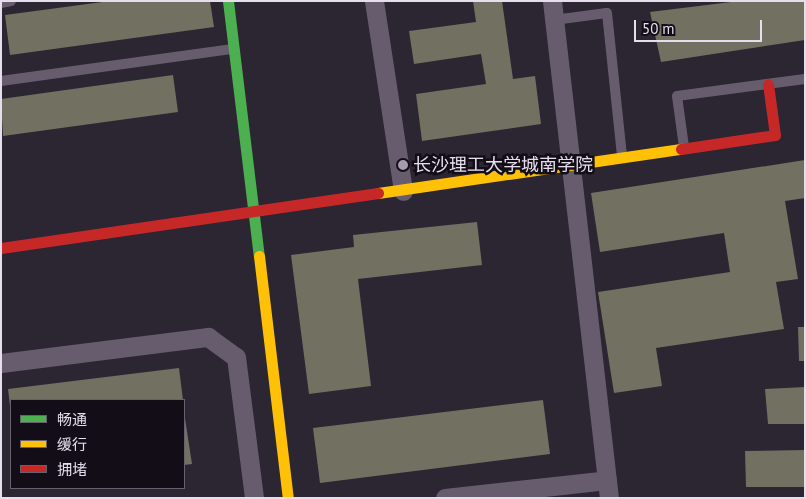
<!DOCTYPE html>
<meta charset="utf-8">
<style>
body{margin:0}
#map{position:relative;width:806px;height:499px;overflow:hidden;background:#2c2532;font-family:"PT Sans","Noto Sans SC",sans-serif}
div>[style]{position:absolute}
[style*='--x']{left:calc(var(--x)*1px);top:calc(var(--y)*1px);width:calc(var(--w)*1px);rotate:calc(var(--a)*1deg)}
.building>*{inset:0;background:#717061}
.lane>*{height:10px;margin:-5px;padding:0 5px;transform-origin:5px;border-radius:5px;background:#665c6e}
.street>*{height:19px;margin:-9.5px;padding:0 9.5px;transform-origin:9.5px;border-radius:9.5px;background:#665c6e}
.fast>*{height:11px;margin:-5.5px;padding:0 5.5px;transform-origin:5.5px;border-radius:5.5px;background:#4caf50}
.slow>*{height:11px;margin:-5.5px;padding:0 5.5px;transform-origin:5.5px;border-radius:5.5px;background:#ffc107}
.jam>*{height:11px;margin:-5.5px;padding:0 5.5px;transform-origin:5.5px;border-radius:5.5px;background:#c62828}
.dots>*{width:14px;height:14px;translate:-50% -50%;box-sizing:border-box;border:2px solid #120d17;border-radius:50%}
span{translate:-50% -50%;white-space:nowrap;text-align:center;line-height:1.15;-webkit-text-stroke:5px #120d17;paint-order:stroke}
.poi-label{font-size:18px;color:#e6deed}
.left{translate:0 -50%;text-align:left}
.frame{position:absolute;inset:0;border:2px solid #e6deed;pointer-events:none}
.legend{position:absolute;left:10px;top:399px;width:175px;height:90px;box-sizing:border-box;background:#120d17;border:1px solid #67616d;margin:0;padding:6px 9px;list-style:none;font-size:15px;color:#e6deed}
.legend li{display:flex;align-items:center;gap:10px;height:25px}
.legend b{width:25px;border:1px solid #67616d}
.scale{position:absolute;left:634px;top:20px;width:128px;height:22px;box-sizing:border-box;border:2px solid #e6deed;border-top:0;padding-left:6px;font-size:15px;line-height:18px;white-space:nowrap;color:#e6deed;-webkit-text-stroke:4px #120d17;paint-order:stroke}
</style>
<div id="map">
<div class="building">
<i style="clip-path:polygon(110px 1px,210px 1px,214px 27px,10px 55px,5px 15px)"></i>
<i style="clip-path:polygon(473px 1px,502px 1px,513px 79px,535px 76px,541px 124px,422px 141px,416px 94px,486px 84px,481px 54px,414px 64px,409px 31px,476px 22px)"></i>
<i style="clip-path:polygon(739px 1px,805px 1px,805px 40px,661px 62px,650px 12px)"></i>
<i style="clip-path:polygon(173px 75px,178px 112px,3px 136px,1px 99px)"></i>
<i style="clip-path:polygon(805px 160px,805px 198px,785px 201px,798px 279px,776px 282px,784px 329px,656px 348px,662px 386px,614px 393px,598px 292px,730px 272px,724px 233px,600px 252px,591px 193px)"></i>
<i style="clip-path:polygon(477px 222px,482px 265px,358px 279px,371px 386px,309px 394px,291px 255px,354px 247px,353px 235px)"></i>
<i style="clip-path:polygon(798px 327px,805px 327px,805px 361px,799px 361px)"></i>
<i style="clip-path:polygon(179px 368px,183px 400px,11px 400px,10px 406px,8px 389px)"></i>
<i style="clip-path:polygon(805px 387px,805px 424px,768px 424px,765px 389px)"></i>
<i style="clip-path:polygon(543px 400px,550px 454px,320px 483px,313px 428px)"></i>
<i style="clip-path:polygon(184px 412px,192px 464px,184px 465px)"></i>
<i style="clip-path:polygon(805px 450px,805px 487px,746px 487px,745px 451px)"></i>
</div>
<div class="lane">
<i style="--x:1;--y:3;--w:10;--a:-11"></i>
<i style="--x:554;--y:20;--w:53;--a:-7.5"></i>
<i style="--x:607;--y:13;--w:143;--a:84"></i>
<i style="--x:1;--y:81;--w:234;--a:-7.9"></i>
<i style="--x:684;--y:147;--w:51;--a:-97.8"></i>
<i style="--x:677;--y:96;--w:129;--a:-7.6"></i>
</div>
<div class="street">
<i style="--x:374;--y:1;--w:192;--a:81.3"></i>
<i style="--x:552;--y:1;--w:500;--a:83.46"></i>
<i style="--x:1;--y:363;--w:209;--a:-7.2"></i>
<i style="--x:208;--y:337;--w:34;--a:36"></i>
<i style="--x:236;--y:357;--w:142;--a:82.7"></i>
<i style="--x:445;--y:498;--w:163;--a:-6.3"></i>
</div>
<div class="fast">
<i style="--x:228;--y:1;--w:257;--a:83.1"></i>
</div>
<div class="slow">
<i style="--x:378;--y:193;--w:306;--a:-8.3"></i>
<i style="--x:259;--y:256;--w:244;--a:83.2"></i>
</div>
<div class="jam">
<i style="--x:681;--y:149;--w:95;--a:-8.5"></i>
<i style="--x:775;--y:135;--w:51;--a:-97.8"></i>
<i style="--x:1;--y:248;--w:381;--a:-8.3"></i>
</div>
<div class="dots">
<i style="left:403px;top:165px;background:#a59dac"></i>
</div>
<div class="poi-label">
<span class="left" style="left:413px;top:165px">长沙理工大学城南学院</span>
</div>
<div class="frame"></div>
<ul class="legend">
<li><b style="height:6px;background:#4caf50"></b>畅通</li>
<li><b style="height:6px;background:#ffc107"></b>缓行</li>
<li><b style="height:6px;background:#c62828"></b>拥堵</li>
</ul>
<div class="scale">50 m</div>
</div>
